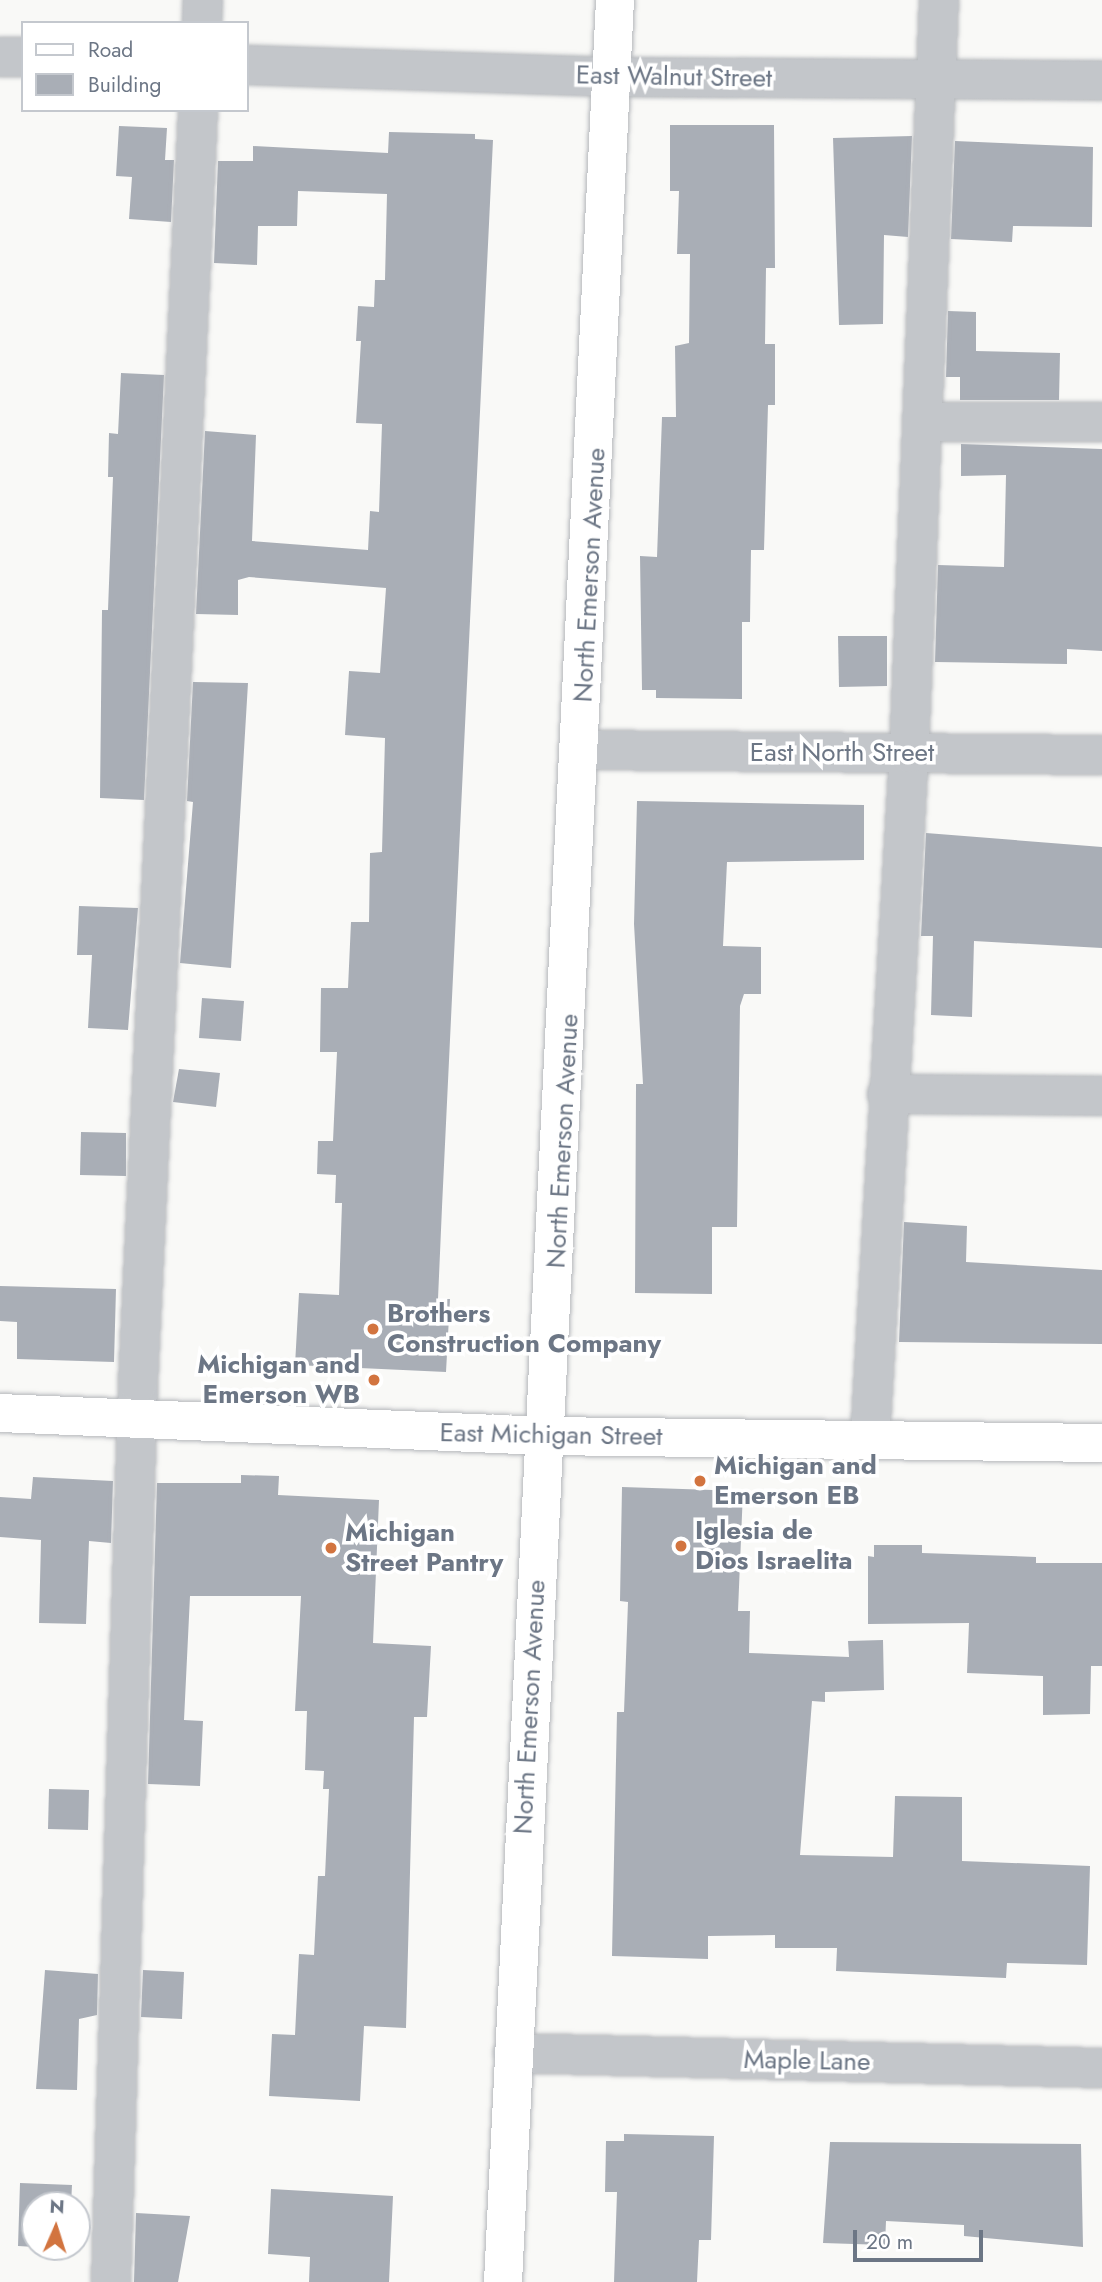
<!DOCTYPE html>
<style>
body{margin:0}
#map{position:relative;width:1102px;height:2282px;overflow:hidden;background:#f9f9f7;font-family:Jost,sans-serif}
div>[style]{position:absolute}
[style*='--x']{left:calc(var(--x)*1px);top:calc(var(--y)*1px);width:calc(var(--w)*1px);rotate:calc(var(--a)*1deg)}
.building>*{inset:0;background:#a9aeb6}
.roads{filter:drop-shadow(0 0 2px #b5b8bc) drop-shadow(0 0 2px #b5b8bc)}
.minor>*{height:38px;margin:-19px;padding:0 19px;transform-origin:19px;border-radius:19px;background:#c3c6ca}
.major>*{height:38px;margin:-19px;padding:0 19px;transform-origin:19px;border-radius:19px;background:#fff}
.dots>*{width:19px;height:19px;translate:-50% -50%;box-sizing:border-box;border:4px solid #fff;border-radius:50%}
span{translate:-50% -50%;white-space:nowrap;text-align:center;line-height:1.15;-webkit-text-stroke:7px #fff;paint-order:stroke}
.street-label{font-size:26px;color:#6c7685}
.poi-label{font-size:26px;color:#6c7685;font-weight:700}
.left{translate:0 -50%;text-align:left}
.right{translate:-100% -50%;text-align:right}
.legend{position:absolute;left:21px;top:21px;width:228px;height:91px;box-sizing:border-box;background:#fff;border:2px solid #c4c8ce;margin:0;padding:9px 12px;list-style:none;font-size:21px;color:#6c7685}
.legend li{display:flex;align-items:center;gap:14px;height:35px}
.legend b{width:35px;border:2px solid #c4c8ce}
.north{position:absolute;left:21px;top:2191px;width:70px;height:70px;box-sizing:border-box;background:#fff;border:2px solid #c4c8ce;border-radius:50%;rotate:3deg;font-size:19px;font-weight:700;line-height:28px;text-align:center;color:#6c7685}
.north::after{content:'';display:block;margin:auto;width:24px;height:32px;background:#d2743f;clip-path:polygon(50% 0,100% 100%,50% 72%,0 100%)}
.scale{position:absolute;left:853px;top:2230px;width:130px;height:32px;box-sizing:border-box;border:4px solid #6c7685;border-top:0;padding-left:9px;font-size:21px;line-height:24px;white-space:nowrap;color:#6c7685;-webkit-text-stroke:5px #fff;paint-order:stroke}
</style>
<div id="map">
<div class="building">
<i style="clip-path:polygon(670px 125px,774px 125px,775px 268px,766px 268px,765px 344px,775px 344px,775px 405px,768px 405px,764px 550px,751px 550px,750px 622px,742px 622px,742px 699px,656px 698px,656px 690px,642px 690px,640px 556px,657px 557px,662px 417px,676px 417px,675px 346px,689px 343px,690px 254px,677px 254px,679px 191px,670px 191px)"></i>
<i style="clip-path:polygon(119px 126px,167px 128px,165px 160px,174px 160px,171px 222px,129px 219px,132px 177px,116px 176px)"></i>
<i style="clip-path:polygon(389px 132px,475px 134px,475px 139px,493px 140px,442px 1207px,438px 1299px,450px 1299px,446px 1372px,295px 1365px,299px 1293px,339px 1295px,342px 1203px,335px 1203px,336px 1175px,317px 1174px,318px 1141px,333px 1141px,337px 1052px,320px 1052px,321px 988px,348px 988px,351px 922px,369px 922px,370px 853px,382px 852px,385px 738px,345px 735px,349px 671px,380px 673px,386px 588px,249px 577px,238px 580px,238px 615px,196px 614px,205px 431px,256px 435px,252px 541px,368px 550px,370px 511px,379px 512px,382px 424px,356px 423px,361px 341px,356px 341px,358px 306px,374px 307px,375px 280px,385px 280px,387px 194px,298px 191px,297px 226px,258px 226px,257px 265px,214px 263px,218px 161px,253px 161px,253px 146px,388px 153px)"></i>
<i style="clip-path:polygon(912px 136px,908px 237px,884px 235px,883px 324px,839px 325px,833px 138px)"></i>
<i style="clip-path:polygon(955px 141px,1093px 147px,1092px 227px,1013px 226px,1012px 242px,951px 239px)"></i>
<i style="clip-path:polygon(948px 311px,976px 312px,976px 351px,1060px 353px,1059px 400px,960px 400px,960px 377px,946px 377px)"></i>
<i style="clip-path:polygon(121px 373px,164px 375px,144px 800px,100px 798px,102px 610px,108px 610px,113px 477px,108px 477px,109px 433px,118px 434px)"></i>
<i style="clip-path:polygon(961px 444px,1102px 449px,1102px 651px,1067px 649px,1067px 664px,935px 662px,938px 565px,1004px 567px,1006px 475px,961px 476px)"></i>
<i style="clip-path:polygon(838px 636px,887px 636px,887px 686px,839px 687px)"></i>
<i style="clip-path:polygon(193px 682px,248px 683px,231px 968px,180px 963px,193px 802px,187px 801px)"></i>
<i style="clip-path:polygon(637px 801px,864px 805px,864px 860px,727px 862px,723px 946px,761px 947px,761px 994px,744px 994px,740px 1006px,737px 1227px,712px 1227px,712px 1294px,635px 1293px,636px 1084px,643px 1084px,634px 924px)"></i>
<i style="clip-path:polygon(926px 833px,1102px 847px,1102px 948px,974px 941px,972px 1017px,931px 1015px,933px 936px,921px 936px)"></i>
<i style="clip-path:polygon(79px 906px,138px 908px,128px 1030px,88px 1028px,92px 955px,77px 955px)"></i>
<i style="clip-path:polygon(202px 998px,244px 1001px,241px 1041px,199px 1038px)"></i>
<i style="clip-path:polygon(179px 1069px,220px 1073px,216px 1107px,173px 1102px)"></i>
<i style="clip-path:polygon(81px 1132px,126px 1133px,126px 1176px,80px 1175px)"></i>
<i style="clip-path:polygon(904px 1222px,967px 1226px,966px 1262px,1102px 1270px,1102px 1344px,899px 1342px)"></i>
<i style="clip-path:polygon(0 1286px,116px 1289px,114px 1362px,17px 1359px,17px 1322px,0 1321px)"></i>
<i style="clip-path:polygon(241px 1475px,279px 1476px,278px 1495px,379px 1500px,373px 1643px,431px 1646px,427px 1717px,414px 1717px,406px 2028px,364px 2026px,360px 2101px,269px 2096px,272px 2034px,295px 2035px,299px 1954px,314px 1955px,318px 1876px,325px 1876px,329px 1789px,323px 1789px,324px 1771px,305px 1770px,307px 1711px,295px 1711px,301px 1596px,190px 1596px,184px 1720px,203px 1721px,200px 1786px,148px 1784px,157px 1483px,241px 1483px)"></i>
<i style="clip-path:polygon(33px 1477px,113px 1481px,111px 1543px,89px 1541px,86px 1624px,39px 1623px,41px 1540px,0 1537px,0 1497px,31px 1499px)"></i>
<i style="clip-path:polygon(622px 1487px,743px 1491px,738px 1611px,750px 1611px,749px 1653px,849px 1657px,848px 1641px,883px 1640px,884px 1690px,825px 1692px,825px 1702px,812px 1701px,800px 1855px,893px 1857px,895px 1796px,962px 1797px,962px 1861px,1090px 1866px,1087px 1965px,1007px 1963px,1006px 1978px,836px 1971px,837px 1948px,775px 1948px,775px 1935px,708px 1936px,708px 1959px,612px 1956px,617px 1712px,624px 1712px,628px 1602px,620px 1601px)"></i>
<i style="clip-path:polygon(874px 1545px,922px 1545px,922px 1553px,1036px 1557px,1036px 1563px,1102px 1563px,1102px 1666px,1091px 1666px,1090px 1714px,1043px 1715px,1043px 1676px,967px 1673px,969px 1623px,868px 1624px,868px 1556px,874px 1557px)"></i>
<i style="clip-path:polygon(49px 1789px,89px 1790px,88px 1830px,48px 1829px)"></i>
<i style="clip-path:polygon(45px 1970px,98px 1974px,97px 2015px,79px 2019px,77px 2090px,36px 2089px)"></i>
<i style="clip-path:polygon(143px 1970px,184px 1972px,182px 2019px,141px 2017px)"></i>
<i style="clip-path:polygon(624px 2134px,714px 2136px,711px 2240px,699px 2240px,697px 2282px,614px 2282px,617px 2192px,605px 2192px,606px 2141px,624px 2141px)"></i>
<i style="clip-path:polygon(830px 2142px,1081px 2144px,1083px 2247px,964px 2236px,964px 2225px,886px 2221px,885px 2245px,823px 2243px)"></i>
<i style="clip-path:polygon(20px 2183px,72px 2185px,71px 2205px,35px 2205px,35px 2247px,18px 2246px)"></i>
<i style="clip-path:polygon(271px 2189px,393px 2196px,389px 2282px,309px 2282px,310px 2257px,268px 2254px)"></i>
<i style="clip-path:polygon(136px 2213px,190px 2216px,178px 2282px,134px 2282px)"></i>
</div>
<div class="roads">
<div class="minor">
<i style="--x:202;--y:23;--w:23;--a:-88"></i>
<i style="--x:0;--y:57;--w:23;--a:0"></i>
<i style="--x:247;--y:65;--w:365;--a:1.9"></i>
<i style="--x:612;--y:77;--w:490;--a:0.4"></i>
<i style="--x:922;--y:422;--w:180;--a:0"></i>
<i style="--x:582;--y:750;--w:520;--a:0.55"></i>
<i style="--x:887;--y:1094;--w:215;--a:0.5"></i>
<i style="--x:870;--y:1440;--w:688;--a:-86.75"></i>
<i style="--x:909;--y:753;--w:754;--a:-87.72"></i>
<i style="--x:513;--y:2053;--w:589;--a:1.46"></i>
<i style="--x:111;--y:2282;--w:899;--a:-88.28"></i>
<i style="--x:138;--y:1383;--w:1274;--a:-87.3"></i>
</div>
<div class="major">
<i style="--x:0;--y:1413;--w:545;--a:2.42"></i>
<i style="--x:545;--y:1436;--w:557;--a:0.72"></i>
<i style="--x:503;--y:2282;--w:2285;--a:-87.19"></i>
</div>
</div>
<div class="dots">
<i style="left:373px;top:1329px;background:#d2743f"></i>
<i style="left:374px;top:1380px;background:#d2743f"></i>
<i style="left:700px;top:1481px;background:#d2743f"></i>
<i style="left:681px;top:1546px;background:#d2743f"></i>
<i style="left:331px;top:1548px;background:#d2743f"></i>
</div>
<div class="street-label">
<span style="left:674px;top:77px;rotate:1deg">East Walnut Street</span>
<span style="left:590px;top:575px;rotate:-87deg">North Emerson Avenue</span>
<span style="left:842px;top:753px">East North Street</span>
<span style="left:563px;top:1141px;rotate:-87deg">North Emerson Avenue</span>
<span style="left:551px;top:1435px;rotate:1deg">East Michigan Street</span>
<span style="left:530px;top:1707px;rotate:-87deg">North Emerson Avenue</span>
<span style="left:807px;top:2061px;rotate:1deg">Maple Lane</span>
</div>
<div class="poi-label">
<span class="left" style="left:387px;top:1329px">Brothers<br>Construction Company</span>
<span class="right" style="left:360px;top:1380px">Michigan and<br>Emerson WB</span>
<span class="left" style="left:714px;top:1481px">Michigan and<br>Emerson EB</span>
<span class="left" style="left:695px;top:1546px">Iglesia de<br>Dios Israelita</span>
<span class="left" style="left:345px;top:1548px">Michigan<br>Street Pantry</span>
</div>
<ul class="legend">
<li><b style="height:9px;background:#fff"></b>Road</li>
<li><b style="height:19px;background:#a9aeb6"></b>Building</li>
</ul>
<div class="north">N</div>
<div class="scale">20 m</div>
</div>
